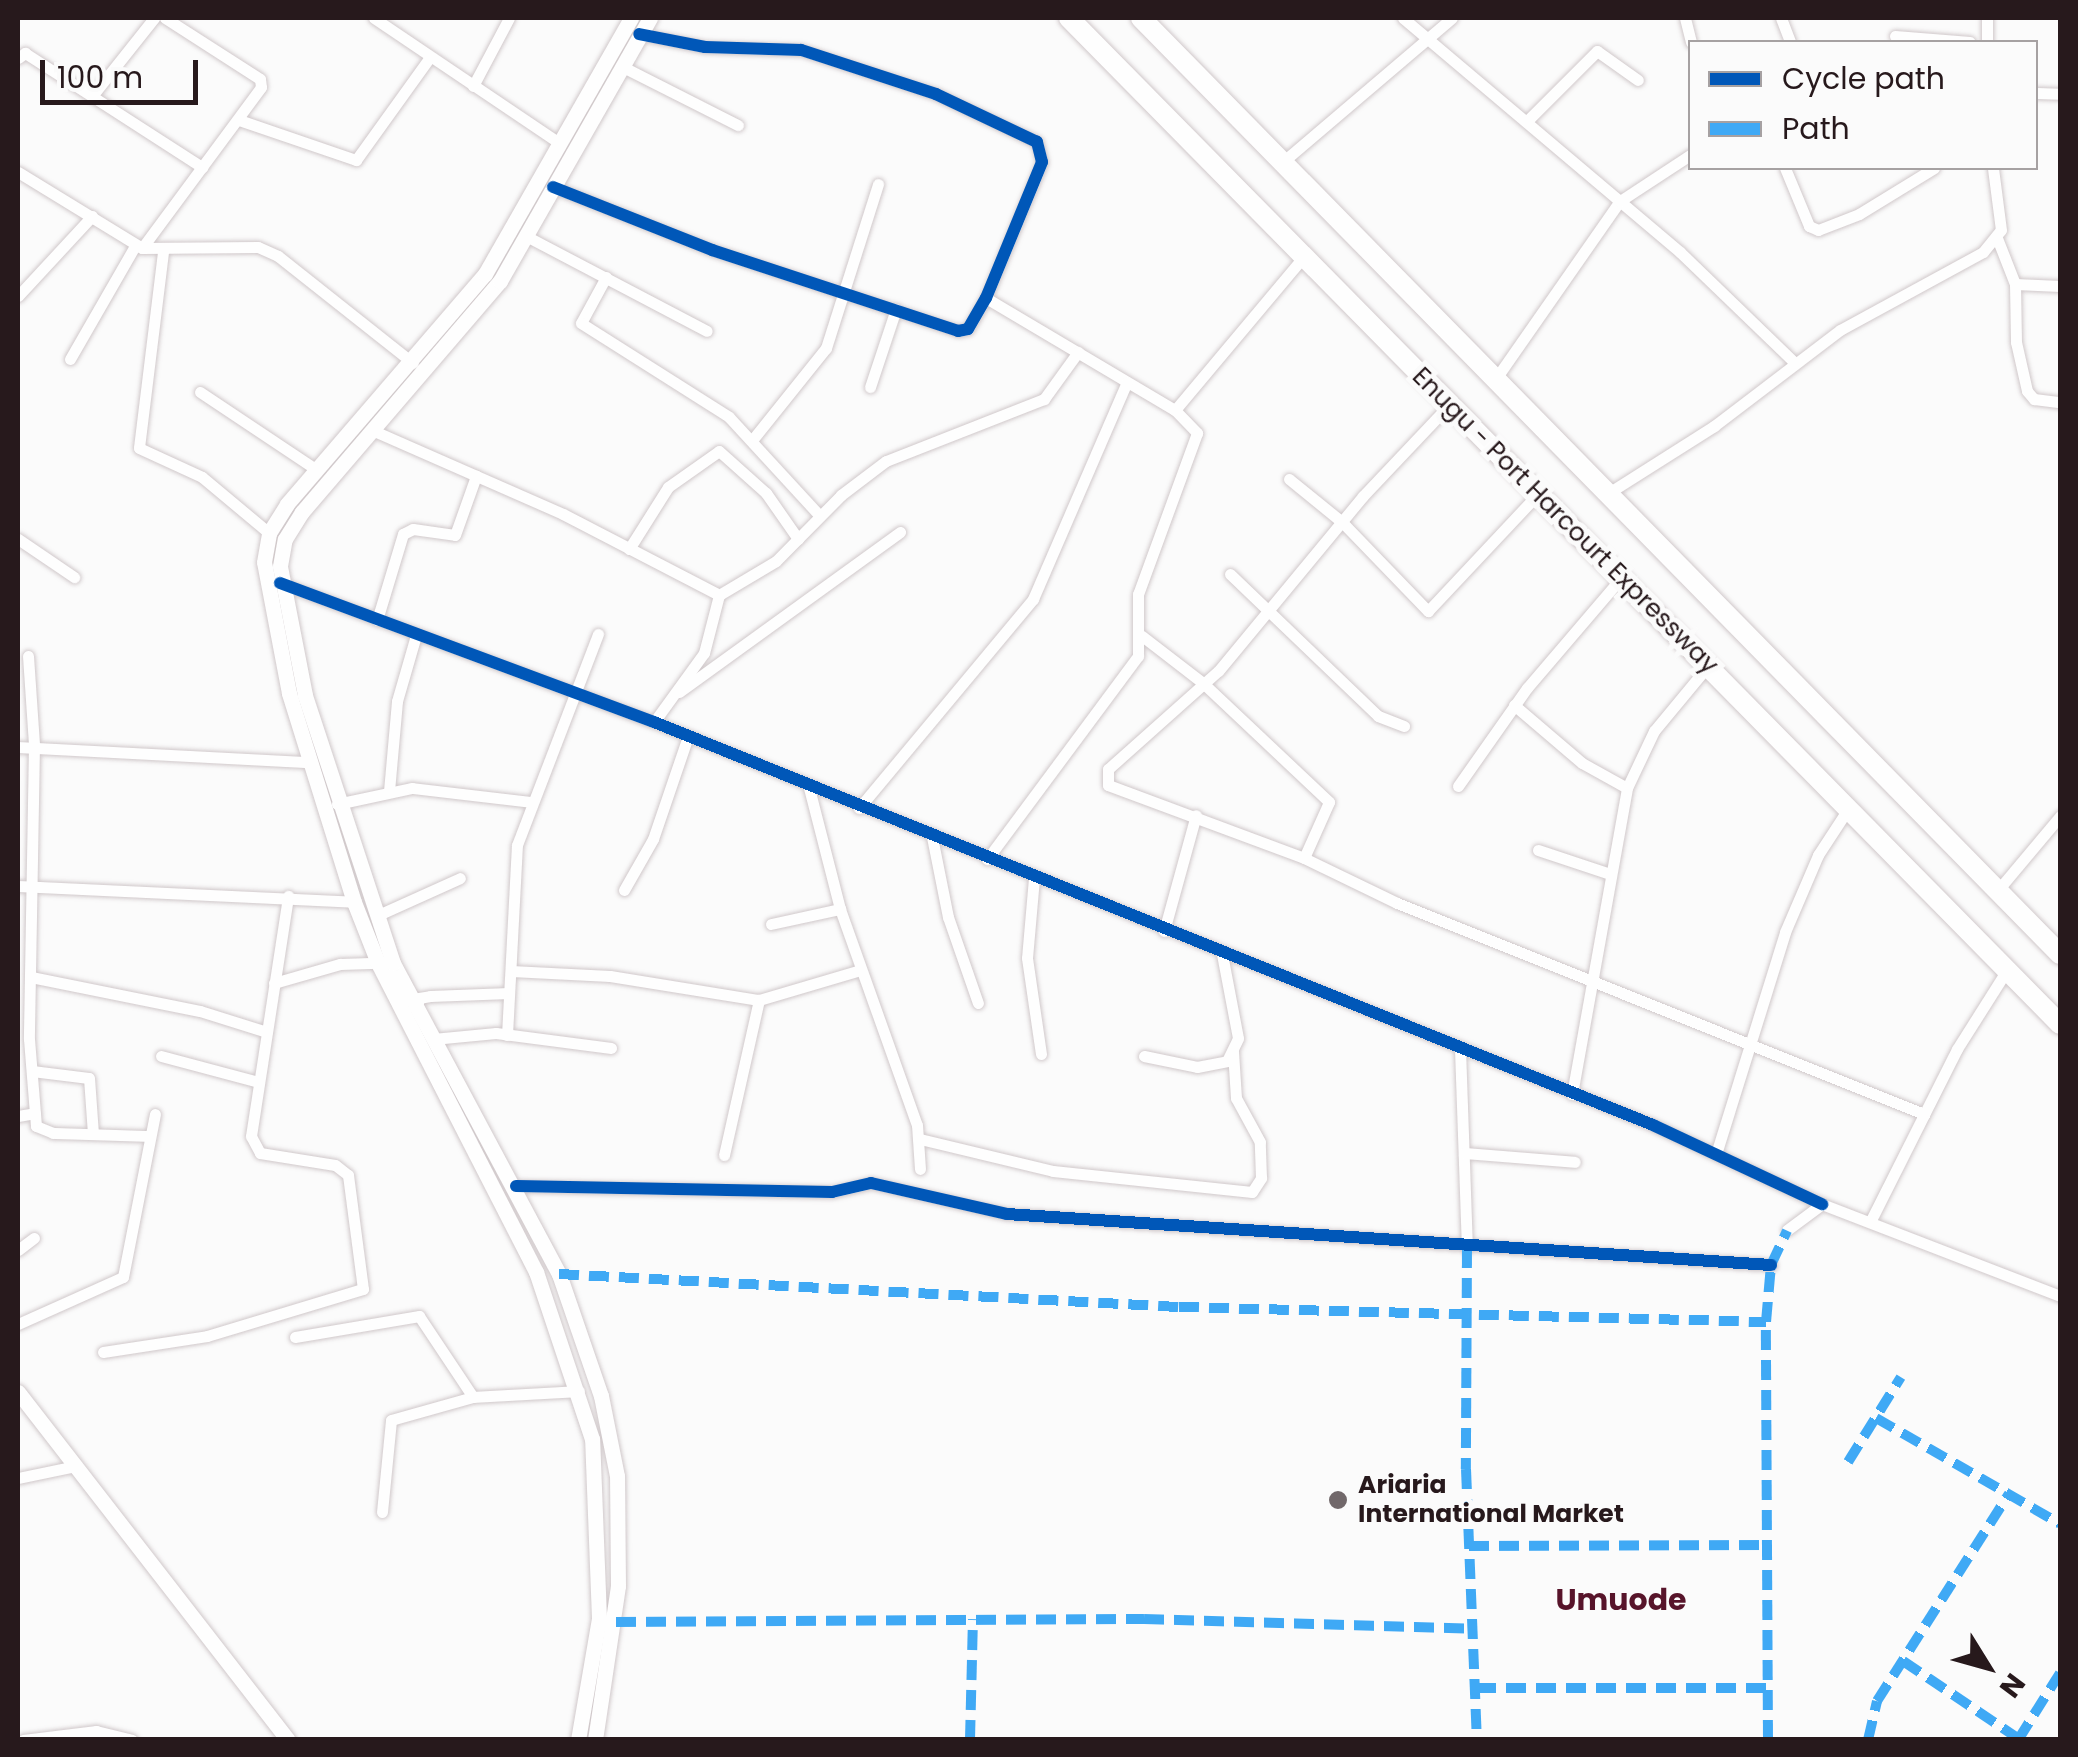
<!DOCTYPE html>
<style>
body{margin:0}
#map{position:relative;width:2078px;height:1757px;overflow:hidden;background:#fbfbfb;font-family:Poppins,sans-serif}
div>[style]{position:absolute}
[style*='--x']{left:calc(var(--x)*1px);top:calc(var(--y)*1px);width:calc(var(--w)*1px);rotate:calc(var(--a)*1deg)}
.roads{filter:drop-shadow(0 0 2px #d0c8ca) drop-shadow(0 0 2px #d0c8ca)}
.street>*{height:11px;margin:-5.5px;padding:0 5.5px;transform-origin:5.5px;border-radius:5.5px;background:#fefefe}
.secondary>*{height:15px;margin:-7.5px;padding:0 7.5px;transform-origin:7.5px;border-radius:7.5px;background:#fefefe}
.highway>*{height:20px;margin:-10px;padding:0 10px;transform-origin:10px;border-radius:10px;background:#fefefe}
.quiet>*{height:10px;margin-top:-5px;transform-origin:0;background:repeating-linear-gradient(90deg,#3fa9f5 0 20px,transparent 0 30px)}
.cycleway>*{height:12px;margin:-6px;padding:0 6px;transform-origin:6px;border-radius:6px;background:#0057b8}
.dots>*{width:28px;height:28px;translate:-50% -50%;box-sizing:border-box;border:5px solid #fbfbfb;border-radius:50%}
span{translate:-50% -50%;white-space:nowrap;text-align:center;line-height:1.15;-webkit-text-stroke:10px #fbfbfb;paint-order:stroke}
.street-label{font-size:25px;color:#27191c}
.poi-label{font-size:25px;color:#27191c;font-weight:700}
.left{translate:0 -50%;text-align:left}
.quarter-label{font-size:30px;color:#57142a;font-weight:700}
.frame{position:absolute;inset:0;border:20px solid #27191c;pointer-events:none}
.legend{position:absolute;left:1688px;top:40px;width:350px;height:130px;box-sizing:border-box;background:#fbfbfb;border:2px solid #a6a1a2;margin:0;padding:12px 18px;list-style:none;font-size:30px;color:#27191c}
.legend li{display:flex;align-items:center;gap:20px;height:50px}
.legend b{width:50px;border:2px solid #a6a1a2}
.north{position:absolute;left:1938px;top:1617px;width:100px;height:100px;-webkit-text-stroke:8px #fbfbfb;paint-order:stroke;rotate:127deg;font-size:28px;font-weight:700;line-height:40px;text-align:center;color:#27191c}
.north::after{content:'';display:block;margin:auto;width:35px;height:45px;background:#27191c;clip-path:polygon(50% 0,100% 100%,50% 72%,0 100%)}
.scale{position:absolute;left:40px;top:60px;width:158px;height:45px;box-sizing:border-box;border:5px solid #27191c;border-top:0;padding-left:12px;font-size:30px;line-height:35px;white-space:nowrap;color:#27191c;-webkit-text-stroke:8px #fbfbfb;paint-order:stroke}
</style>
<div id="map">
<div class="roads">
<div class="street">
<i style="--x:374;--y:18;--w:223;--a:34"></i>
<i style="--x:1403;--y:18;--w:363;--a:40.2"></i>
<i style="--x:1680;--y:252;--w:157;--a:44"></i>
<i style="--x:1685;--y:18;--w:25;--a:76"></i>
<i style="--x:1781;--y:18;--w:26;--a:69"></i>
<i style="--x:1895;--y:36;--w:75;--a:4.6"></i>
<i style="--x:1987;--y:42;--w:24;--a:-90"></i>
<i style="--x:18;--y:58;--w:9;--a:-36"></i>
<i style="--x:25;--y:53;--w:211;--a:32.8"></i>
<i style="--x:621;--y:66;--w:131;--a:26.8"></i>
<i style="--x:473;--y:86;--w:77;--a:-62.1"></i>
<i style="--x:2036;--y:93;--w:24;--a:2"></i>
<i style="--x:92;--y:96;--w:100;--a:-51.5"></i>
<i style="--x:239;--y:120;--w:124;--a:18.9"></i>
<i style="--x:356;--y:160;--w:127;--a:-54.3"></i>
<i style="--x:1527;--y:121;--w:99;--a:-45"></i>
<i style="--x:1597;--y:51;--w:50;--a:35.3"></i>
<i style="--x:1285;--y:160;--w:219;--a:-40.4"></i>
<i style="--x:1785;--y:168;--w:63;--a:67.5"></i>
<i style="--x:1809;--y:226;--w:10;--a:24"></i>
<i style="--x:1818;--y:230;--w:44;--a:-21.3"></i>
<i style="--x:1859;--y:214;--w:88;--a:-31.5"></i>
<i style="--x:18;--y:172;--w:145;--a:31.5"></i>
<i style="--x:142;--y:248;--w:116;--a:-0.5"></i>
<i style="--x:258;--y:247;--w:22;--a:24"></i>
<i style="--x:278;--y:256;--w:172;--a:38.4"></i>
<i style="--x:553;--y:187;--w:171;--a:21.6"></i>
<i style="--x:712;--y:250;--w:259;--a:18.2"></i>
<i style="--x:958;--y:331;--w:10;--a:-11"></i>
<i style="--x:968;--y:329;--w:36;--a:-60"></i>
<i style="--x:986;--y:298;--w:147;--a:-67.6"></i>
<i style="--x:1042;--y:162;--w:21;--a:-104"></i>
<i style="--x:1037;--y:142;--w:112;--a:-154.6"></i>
<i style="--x:936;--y:94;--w:142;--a:-161.9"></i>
<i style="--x:801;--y:50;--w:96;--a:-178.2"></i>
<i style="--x:705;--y:47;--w:67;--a:-168.9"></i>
<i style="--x:526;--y:236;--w:204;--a:27.7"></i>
<i style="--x:1997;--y:238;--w:49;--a:68.6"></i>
<i style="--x:2015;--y:284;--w:45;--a:2.5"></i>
<i style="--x:142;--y:248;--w:200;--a:-53.5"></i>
<i style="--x:261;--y:87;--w:8;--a:-97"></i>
<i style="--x:260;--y:79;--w:113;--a:-147.3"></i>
<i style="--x:163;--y:252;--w:197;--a:97"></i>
<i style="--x:139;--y:448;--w:69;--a:24.7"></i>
<i style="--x:202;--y:477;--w:87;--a:39.9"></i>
<i style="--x:606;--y:277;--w:52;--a:118.5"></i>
<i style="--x:581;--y:323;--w:175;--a:32.4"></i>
<i style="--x:729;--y:417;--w:134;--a:47.4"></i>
<i style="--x:2015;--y:284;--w:58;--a:89"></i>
<i style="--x:2016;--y:342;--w:50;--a:77.3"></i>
<i style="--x:2027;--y:391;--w:11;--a:49"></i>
<i style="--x:2034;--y:399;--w:26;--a:7"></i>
<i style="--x:18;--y:296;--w:109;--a:-47.2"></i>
<i style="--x:986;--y:298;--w:220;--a:30.7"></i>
<i style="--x:1175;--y:410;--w:32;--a:46"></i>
<i style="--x:1197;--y:433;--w:171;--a:110.1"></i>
<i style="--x:1138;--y:594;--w:62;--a:90"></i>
<i style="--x:1138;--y:656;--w:253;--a:126.6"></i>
<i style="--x:70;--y:359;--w:130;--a:-60.1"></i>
<i style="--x:1497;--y:377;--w:215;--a:-55.1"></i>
<i style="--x:1620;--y:201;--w:84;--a:-33.3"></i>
<i style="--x:870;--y:387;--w:82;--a:-71.6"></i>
<i style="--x:200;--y:392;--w:141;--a:33.7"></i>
<i style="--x:1450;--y:404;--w:127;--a:133.4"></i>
<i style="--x:1363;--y:496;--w:227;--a:129.6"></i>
<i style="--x:1218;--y:671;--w:147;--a:138.3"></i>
<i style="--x:1108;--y:769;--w:16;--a:90"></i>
<i style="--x:1108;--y:785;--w:209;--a:20.4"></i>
<i style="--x:1304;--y:858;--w:103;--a:25.8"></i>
<i style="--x:1397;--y:903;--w:568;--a:21.82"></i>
<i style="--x:1175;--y:410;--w:201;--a:-50"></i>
<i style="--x:374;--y:431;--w:206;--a:23.7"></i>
<i style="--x:563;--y:514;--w:176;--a:27.4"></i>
<i style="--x:719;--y:595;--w:66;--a:-30.8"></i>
<i style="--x:776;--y:561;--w:93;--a:-45.4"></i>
<i style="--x:841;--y:495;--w:56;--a:-37.1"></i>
<i style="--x:886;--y:461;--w:170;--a:-21.4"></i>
<i style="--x:1044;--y:399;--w:58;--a:-54.1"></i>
<i style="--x:753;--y:439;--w:117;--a:-51.3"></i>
<i style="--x:826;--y:348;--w:172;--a:-72.4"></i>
<i style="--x:1289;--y:479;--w:68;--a:39.1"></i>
<i style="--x:1342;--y:522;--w:124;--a:46"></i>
<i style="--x:1428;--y:611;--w:161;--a:-46.8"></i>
<i style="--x:1607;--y:494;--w:127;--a:-32.4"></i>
<i style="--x:1714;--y:426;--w:158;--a:-37.3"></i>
<i style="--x:1840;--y:330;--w:163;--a:-28.6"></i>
<i style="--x:1983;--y:252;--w:28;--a:-51"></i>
<i style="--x:2001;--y:230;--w:63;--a:-97.4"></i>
<i style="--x:18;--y:539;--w:68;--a:34.2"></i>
<i style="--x:629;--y:549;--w:73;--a:-57.8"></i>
<i style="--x:668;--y:487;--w:62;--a:-35.2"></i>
<i style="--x:719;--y:451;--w:63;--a:41.8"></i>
<i style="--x:766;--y:493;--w:56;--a:55.2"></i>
<i style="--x:1230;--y:574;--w:205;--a:43.8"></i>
<i style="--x:1378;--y:716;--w:28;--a:21"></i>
<i style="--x:280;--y:583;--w:399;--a:20.4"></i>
<i style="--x:654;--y:722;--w:1077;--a:21.97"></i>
<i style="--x:1653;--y:1125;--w:187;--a:25.1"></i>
<i style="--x:377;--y:620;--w:90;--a:-73.2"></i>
<i style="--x:403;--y:534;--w:11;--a:-27"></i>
<i style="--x:413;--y:529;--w:42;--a:8.1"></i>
<i style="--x:455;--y:535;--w:63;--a:-70.4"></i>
<i style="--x:1142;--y:636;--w:78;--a:37.7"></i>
<i style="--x:1204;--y:684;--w:172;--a:43.3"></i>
<i style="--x:1329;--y:802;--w:61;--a:114.1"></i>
<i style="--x:28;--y:656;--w:89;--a:86.1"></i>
<i style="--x:34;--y:745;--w:294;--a:91"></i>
<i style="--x:29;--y:1039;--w:87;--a:85.4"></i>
<i style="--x:36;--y:1126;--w:18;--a:22"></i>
<i style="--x:53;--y:1133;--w:94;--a:1.8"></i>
<i style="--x:679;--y:692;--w:273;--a:-35.9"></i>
<i style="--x:1514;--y:705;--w:89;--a:40.5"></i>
<i style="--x:1582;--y:763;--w:51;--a:29.1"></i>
<i style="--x:654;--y:722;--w:85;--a:-54.1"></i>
<i style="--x:704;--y:653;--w:60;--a:-75.5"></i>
<i style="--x:18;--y:747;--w:291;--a:3"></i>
<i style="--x:1458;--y:786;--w:120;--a:-54.9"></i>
<i style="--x:1527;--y:688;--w:145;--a:-49.5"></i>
<i style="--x:809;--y:788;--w:125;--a:75.6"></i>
<i style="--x:840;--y:909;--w:229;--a:70.4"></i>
<i style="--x:917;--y:1125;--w:44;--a:86.1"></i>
<i style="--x:389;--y:791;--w:90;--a:-84.9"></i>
<i style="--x:397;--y:701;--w:69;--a:-73.9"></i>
<i style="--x:337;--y:804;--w:77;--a:-12"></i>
<i style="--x:412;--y:788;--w:120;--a:6.7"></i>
<i style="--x:859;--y:808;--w:272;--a:-50.2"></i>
<i style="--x:1033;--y:599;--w:236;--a:-66.6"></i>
<i style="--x:932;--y:837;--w:82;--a:78.7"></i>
<i style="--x:948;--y:917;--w:91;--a:70.8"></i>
<i style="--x:1538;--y:850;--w:76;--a:18.4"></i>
<i style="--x:1034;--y:878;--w:80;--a:95"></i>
<i style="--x:1027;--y:958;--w:97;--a:81.7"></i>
<i style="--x:18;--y:886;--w:336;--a:2.7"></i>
<i style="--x:624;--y:890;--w:59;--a:-60.4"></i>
<i style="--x:653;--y:839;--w:106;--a:-71.2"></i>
<i style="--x:1998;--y:890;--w:97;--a:-50"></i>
<i style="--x:376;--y:916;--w:92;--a:-24.3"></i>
<i style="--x:771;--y:924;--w:71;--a:-12.3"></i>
<i style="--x:1164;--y:931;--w:120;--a:-74.6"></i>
<i style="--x:511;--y:971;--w:99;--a:2.9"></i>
<i style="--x:610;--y:976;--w:151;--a:9.2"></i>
<i style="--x:759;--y:1000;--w:105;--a:-16.5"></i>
<i style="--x:31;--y:977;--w:172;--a:11.4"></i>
<i style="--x:200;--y:1011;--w:70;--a:17.4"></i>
<i style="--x:274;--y:983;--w:69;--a:-16.1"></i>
<i style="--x:340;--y:964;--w:38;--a:-2"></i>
<i style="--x:417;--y:1008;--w:10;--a:-79"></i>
<i style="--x:419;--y:998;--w:11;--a:-10"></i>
<i style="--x:430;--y:996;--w:79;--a:-2.2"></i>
<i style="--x:507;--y:1035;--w:190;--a:-87"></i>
<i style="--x:517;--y:845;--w:226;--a:-69"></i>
<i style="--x:433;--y:1039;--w:63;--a:-5.4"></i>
<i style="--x:496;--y:1033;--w:116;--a:7.4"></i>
<i style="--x:1460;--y:1049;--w:199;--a:88"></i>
<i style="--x:161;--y:1056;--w:101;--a:14.9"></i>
<i style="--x:1144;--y:1056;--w:54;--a:11.7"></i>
<i style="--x:1197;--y:1067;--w:31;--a:-11"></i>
<i style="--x:1227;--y:1061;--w:25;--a:-64"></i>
<i style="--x:1238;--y:1038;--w:86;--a:-100.8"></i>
<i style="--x:32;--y:1071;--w:57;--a:7"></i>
<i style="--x:89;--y:1078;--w:56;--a:85.9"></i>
<i style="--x:1572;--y:1094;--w:311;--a:-79.8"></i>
<i style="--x:1627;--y:788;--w:63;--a:-64.7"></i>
<i style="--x:1654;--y:731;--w:85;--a:-50.3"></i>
<i style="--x:18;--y:1116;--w:17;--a:-10"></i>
<i style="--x:920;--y:1139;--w:137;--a:13.5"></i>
<i style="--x:1053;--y:1171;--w:200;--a:6"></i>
<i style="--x:1252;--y:1192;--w:17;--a:-57"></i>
<i style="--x:1261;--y:1178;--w:36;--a:-92"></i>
<i style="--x:1260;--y:1142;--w:50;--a:-118.6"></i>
<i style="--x:1236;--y:1098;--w:47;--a:-93.7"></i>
<i style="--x:1464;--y:1153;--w:111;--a:4.6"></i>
<i style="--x:1716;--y:1154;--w:232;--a:-72.7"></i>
<i style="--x:1785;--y:932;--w:84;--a:-66.8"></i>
<i style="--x:1818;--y:855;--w:55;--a:-56.9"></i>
<i style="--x:724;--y:1155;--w:159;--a:-77.3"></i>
<i style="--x:516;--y:1186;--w:316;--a:1.1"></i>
<i style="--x:832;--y:1192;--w:40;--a:-13"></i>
<i style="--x:871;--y:1183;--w:139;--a:12.8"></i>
<i style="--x:1007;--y:1214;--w:766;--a:3.82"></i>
<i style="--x:1871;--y:1220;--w:191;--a:-63.3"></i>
<i style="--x:1957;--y:1049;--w:93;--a:-57.7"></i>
<i style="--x:1787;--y:1230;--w:44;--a:-36.6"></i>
<i style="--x:1822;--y:1204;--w:255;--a:21.1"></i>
<i style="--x:18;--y:1250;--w:20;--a:-37"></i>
<i style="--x:18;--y:1324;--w:115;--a:-24.1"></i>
<i style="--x:123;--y:1277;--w:166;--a:-78.9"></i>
<i style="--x:295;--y:1337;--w:126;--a:-9.6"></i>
<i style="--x:419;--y:1316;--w:97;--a:56.3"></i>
<i style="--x:103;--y:1352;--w:105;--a:-8.7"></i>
<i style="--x:207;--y:1336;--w:163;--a:-16.8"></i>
<i style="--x:363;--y:1289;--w:115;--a:-97.5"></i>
<i style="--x:348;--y:1175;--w:16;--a:-142"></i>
<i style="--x:335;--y:1165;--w:76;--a:-170.9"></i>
<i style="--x:260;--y:1153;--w:19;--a:-118"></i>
<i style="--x:251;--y:1136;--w:243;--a:-81.2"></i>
<i style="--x:18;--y:1478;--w:59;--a:-11.7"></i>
<i style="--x:382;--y:1512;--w:92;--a:-84.4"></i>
<i style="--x:391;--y:1420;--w:85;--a:-15.7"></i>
<i style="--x:473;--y:1397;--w:106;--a:-3.2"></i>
<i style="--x:23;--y:1740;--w:74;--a:-7"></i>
<i style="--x:96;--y:1731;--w:37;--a:14"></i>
</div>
<div class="secondary">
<i style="--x:18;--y:1392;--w:440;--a:52.2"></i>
<i style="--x:578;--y:1740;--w:124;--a:-80.2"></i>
<i style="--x:599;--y:1618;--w:179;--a:-92.2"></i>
<i style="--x:592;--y:1439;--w:176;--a:-108.5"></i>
<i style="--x:536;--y:1272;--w:347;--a:-117.1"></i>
<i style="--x:378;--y:963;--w:66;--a:-111.5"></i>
<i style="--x:354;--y:902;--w:219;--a:-107.3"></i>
<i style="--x:289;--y:693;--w:133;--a:-100.8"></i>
<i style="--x:264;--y:562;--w:29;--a:-80"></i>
<i style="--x:269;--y:533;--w:34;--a:-58"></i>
<i style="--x:287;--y:504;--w:303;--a:-49.3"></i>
<i style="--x:485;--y:274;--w:295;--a:-60.3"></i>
<i style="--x:595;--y:1740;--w:156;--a:-81.5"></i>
<i style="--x:618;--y:1586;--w:110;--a:-90.5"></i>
<i style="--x:617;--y:1476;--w:82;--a:-101.3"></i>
<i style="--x:601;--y:1396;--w:129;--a:-109"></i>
<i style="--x:559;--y:1274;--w:353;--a:-118.1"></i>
<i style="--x:393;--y:963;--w:282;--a:-108.2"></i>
<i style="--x:305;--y:695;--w:131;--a:-101"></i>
<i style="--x:280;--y:566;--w:27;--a:-80"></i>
<i style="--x:285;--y:539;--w:32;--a:-58"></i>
<i style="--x:302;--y:512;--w:304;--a:-49.4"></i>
<i style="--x:500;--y:281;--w:303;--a:-60.3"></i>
</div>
<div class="highway">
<i style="--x:1069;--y:18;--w:1412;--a:45.43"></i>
<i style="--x:1141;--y:18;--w:1312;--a:45.53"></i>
</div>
</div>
<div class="quiet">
<i style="--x:1467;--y:1248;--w:221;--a:90.3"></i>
<i style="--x:1466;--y:1469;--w:271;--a:87.7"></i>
<i style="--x:559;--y:1274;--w:621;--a:3.05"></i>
<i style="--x:1179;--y:1307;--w:587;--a:1.46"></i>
<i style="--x:1876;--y:1418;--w:212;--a:29.9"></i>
<i style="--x:1848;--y:1462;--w:100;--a:-58.1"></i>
<i style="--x:1469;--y:1546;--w:298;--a:-0.2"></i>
<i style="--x:616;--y:1622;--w:528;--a:-0.33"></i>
<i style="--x:1144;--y:1619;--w:330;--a:1.7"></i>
<i style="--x:1903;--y:1661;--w:140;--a:33.9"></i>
<i style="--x:1476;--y:1688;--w:290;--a:0"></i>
<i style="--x:970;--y:1740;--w:121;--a:-88.6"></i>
<i style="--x:1768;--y:1740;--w:418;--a:-90.3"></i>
<i style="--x:1766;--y:1322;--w:57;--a:-85"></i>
<i style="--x:1771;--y:1265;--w:38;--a:-65"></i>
<i style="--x:1868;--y:1740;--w:40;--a:-77"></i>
<i style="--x:1877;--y:1701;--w:246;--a:-57.5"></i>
<i style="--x:2018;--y:1740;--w:79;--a:-57.9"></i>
</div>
<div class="cycleway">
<i style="--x:553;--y:187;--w:171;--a:21.6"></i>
<i style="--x:712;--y:250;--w:259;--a:18.2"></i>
<i style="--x:958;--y:331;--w:10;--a:-11"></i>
<i style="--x:968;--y:329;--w:36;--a:-60"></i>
<i style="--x:986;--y:298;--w:147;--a:-67.6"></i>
<i style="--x:1042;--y:162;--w:21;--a:-104"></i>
<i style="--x:1037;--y:142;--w:112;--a:-154.6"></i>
<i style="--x:936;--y:94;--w:142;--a:-161.9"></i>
<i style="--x:801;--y:50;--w:96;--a:-178.2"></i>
<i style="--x:705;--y:47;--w:67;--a:-168.9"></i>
<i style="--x:280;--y:583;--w:399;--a:20.4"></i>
<i style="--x:654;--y:722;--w:1077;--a:21.97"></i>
<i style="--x:1653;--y:1125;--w:187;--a:25.1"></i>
<i style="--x:516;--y:1186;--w:316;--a:1.1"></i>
<i style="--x:832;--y:1192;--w:40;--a:-13"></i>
<i style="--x:871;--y:1183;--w:139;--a:12.8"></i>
<i style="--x:1007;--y:1214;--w:766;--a:3.82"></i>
</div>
<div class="dots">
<i style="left:1338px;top:1500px;background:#71686a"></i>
</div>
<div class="street-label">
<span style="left:1565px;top:521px;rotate:45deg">Enugu - Port Harcourt Expressway</span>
</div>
<div class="poi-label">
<span class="left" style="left:1358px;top:1500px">Ariaria<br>International Market</span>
</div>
<div class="quarter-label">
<span style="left:1621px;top:1600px">Umuode</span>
</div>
<div class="frame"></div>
<ul class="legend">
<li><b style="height:12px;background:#0057b8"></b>Cycle path</li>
<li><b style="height:12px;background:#3fa9f5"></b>Path</li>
</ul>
<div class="north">N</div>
<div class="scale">100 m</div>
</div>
